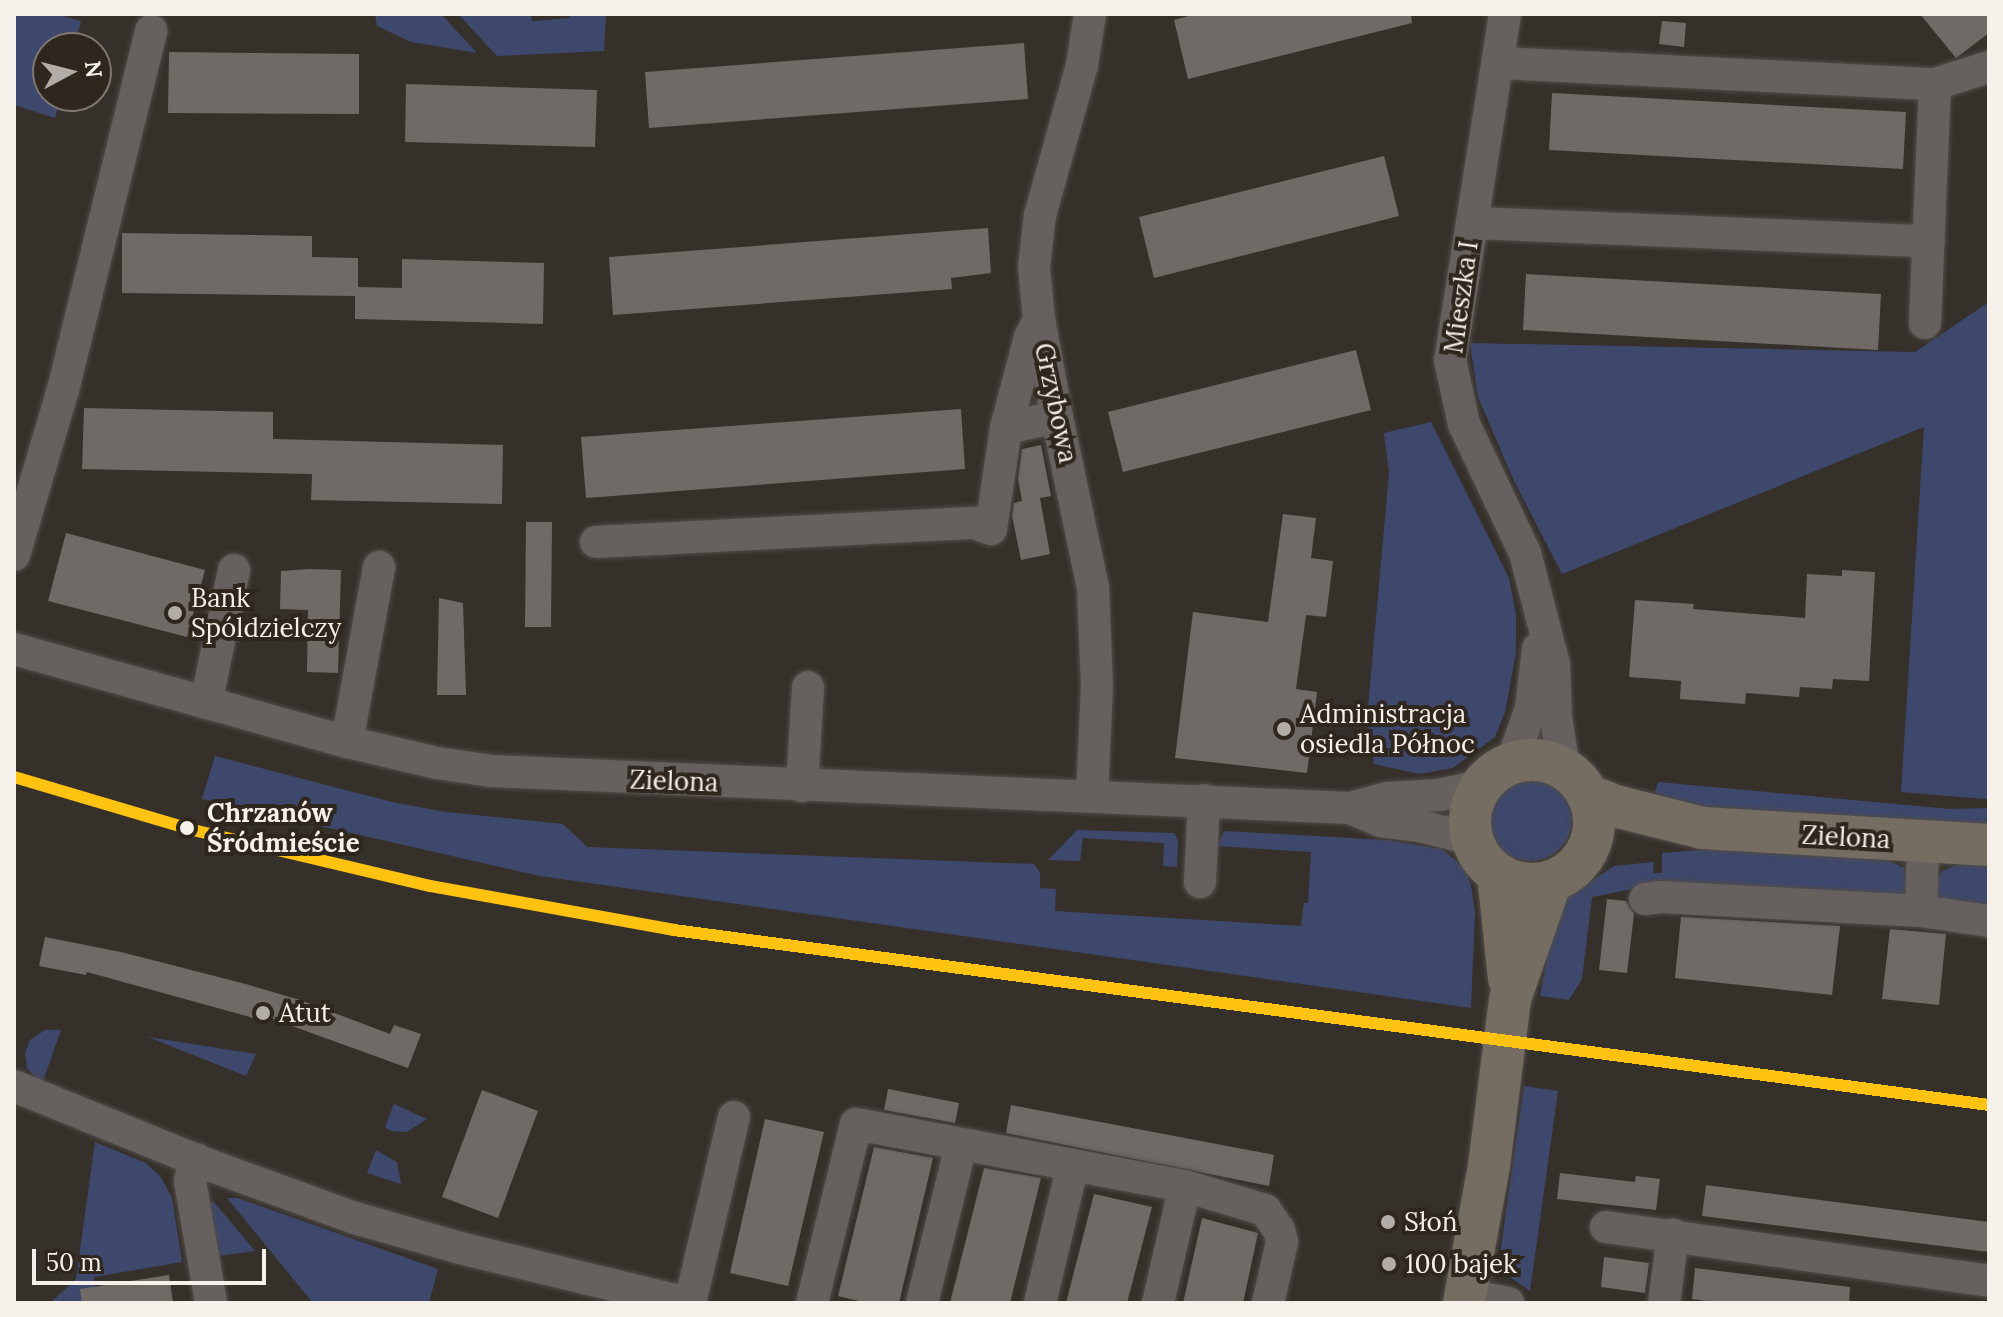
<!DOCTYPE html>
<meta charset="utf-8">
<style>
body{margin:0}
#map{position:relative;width:2003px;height:1317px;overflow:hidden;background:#36302b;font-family:Lora,serif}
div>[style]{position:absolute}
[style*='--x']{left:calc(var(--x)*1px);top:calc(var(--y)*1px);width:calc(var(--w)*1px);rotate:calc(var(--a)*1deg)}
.green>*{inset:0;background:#3e486d}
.round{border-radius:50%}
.building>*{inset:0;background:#706a66}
.roads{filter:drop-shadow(0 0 2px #504c48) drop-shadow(0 0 2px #504c48)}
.minor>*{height:32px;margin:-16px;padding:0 16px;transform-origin:16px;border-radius:16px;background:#66615e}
.major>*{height:42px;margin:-21px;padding:0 21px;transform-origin:21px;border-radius:21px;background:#756c62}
.major>.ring{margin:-21px;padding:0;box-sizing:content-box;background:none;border:42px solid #756c62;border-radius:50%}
.rail-1>*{height:12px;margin:-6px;padding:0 6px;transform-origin:6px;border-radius:6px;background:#fec210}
.dots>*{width:22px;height:22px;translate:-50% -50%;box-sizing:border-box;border:4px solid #2f261d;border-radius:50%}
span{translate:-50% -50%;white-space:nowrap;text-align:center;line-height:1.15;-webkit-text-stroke:8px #2f261d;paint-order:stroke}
.street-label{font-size:26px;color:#f6f0ea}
.poi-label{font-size:26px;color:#f6f0ea}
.left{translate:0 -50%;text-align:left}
.stop-label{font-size:26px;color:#f6f0ea;font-weight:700}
.frame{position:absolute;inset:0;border:16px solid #f6f0ea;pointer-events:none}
.north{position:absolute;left:32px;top:32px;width:80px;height:80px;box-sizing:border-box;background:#2f261d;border:2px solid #7f776f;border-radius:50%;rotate:83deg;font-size:22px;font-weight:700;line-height:32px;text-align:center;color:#f6f0ea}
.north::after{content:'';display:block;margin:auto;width:28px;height:36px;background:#b3ada7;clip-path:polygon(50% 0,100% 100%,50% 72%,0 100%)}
.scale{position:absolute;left:32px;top:1249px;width:234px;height:36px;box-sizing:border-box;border:4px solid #f6f0ea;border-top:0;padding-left:10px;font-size:24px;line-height:28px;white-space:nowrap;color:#f6f0ea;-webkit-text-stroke:6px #2f261d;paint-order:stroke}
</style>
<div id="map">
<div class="green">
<i style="clip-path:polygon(14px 14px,55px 14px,81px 21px,74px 48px,48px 48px,48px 96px,61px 96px,55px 118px,14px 105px)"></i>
<i style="clip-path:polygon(375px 14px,441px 14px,477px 53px,411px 42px,377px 26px)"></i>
<i style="clip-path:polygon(458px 14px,531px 14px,532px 21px,569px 18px,570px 14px,606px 14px,604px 51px,497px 56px)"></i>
<i style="clip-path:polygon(1989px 302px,1989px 799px,1986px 799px,1901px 792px,1924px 427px,1562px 574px,1514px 481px,1478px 397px,1470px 343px,1915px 352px)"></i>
<i style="clip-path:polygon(1431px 422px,1509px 578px,1516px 614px,1516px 653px,1505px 712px,1495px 737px,1453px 768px,1419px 774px,1374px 764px,1367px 718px,1389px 473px,1384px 433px)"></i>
<i style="clip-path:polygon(215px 756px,392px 802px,446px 812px,563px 824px,587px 847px,1034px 864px,1040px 873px,1040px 888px,1056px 889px,1055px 911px,1301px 926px,1304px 903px,1308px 903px,1311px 852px,1217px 846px,1224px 831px,1386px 840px,1442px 849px,1467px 870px,1472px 891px,1475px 913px,1471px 1008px,540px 876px,202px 799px)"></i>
<i class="round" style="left:1488px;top:777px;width:84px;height:84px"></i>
<i style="clip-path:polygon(1658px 782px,1950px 809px,1989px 808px,1989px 825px,1651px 804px)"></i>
<i style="clip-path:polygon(1077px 830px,1174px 833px,1178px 841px,1177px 867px,1163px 866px,1164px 843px,1083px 838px,1080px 861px,1048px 860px)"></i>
<i style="clip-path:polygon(1698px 850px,1803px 850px,1879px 856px,1904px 868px,1908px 880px,1903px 899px,1643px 887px,1592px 897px,1582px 979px,1569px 1000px,1540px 996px,1553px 926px,1566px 898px,1614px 866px,1654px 862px,1653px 873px,1662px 873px,1662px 853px)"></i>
<i style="clip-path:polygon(1970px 860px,1989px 861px,1989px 918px,1966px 916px,1936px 896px,1935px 885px,1942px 871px)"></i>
<i style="clip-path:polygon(45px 1030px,61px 1030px,42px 1084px,27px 1068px,25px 1053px,30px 1040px)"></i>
<i style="clip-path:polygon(148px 1037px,256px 1054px,246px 1076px)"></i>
<i style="clip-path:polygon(1524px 1086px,1558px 1091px,1530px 1291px,1504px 1273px,1500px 1254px)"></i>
<i style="clip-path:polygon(394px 1104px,427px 1119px,407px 1132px,391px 1131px,385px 1127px)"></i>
<i style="clip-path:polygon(95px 1142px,146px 1163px,160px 1176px,172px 1198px,182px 1262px,94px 1277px,98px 1303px,50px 1303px,76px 1279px)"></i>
<i style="clip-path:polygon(376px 1150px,397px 1162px,401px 1184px,367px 1173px)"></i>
<i style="clip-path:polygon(227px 1198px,238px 1198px,438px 1269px,429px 1303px,313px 1303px)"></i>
<i style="clip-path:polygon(213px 1201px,255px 1251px,211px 1257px,202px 1210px)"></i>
</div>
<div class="building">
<i style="clip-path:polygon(1196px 14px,1411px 14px,1412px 23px,1188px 79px,1174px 20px)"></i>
<i style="clip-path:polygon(1920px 14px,1989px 14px,1989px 33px,1956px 58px)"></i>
<i style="clip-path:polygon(1662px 21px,1686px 23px,1684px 47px,1659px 44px)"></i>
<i style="clip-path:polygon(1024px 43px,1028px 99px,649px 128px,645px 72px)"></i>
<i style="clip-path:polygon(169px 52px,359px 54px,359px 114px,168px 113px)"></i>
<i style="clip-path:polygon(406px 84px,597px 90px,595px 147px,405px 142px)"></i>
<i style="clip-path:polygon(1552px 93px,1906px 112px,1903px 169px,1549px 150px)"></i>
<i style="clip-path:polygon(1384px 156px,1399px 216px,1154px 278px,1139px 217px)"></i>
<i style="clip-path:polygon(988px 228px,991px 273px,951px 278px,952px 289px,613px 315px,609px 257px)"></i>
<i style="clip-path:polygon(122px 233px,312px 236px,312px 257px,358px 258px,358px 287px,402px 288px,402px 259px,544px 263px,543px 324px,355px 319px,355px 296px,122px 293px)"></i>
<i style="clip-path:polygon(1526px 274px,1881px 294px,1878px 350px,1523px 330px)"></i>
<i style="clip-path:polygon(1356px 350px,1371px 410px,1123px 472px,1108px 412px)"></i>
<i style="clip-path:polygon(84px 408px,273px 412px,273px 439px,503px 445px,502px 504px,311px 500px,312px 474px,82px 469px)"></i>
<i style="clip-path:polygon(961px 409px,965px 469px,586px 498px,581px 437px)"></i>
<i style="clip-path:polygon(1041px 445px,1051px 496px,1040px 498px,1050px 554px,1021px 560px,1012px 516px,1014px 503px,1022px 501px,1018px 479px,1022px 449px)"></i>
<i style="clip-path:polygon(1283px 514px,1316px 518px,1311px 558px,1333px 561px,1326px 617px,1306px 615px,1296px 689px,1317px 692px,1307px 773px,1175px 758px,1193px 612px,1268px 622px)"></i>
<i style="clip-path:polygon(526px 522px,552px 522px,551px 627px,525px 627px)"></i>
<i style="clip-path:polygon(66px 533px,205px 570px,187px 637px,48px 601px)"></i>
<i style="clip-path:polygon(309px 569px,341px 570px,338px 673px,307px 672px,308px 610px,280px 609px,281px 571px)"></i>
<i style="clip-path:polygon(1842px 570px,1875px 572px,1869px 681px,1833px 679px,1832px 689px,1800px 687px,1799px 697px,1746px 693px,1745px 704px,1680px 699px,1681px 681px,1629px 677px,1635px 600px,1694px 604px,1693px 609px,1805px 618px,1807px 574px,1842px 576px)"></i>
<i style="clip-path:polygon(439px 598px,463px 603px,466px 695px,437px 695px)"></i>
<i style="clip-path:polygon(1607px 899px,1626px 901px,1634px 914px,1627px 973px,1599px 970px)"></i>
<i style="clip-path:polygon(1681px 917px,1840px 926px,1832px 995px,1675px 978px)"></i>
<i style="clip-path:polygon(1890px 929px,1946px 934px,1939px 1005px,1882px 999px)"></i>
<i style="clip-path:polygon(45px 937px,121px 952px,242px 983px,300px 1000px,390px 1034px,394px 1025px,421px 1034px,408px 1068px,270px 1018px,268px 1022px,87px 972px,86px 975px,39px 966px)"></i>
<i style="clip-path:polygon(888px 1089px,959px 1103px,955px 1123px,884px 1110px)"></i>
<i style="clip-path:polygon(482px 1090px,538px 1111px,498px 1218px,442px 1197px)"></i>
<i style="clip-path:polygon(1011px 1105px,1274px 1155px,1269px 1186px,1006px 1133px)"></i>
<i style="clip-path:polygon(765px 1119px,824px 1132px,788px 1286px,730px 1273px)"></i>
<i style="clip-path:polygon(874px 1147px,933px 1158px,899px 1303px,867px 1303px,838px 1296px)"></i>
<i style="clip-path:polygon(984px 1168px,1041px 1178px,1010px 1303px,950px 1303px)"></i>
<i style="clip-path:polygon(1560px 1173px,1635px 1182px,1636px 1176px,1660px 1179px,1656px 1210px,1557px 1199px)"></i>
<i style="clip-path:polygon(1706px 1185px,1989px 1222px,1989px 1252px,1702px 1216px)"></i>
<i style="clip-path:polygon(1094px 1194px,1152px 1207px,1127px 1303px,1066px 1303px)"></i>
<i style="clip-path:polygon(1202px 1218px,1258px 1233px,1243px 1303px,1183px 1303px)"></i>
<i style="clip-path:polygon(1604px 1257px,1649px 1263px,1645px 1293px,1601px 1287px)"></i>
<i style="clip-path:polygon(1695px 1268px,1850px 1287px,1849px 1303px,1721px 1303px,1692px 1299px)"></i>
<i style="clip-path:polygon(169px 1275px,173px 1303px,82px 1303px,80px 1289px)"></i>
</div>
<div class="roads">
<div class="minor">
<i style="--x:1090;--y:14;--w:52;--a:98.9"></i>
<i style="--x:1082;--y:65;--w:156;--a:105.6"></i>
<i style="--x:1040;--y:215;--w:52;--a:96.6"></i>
<i style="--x:1034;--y:267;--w:52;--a:84.5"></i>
<i style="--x:1039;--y:319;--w:100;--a:79.6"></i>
<i style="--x:1057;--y:417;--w:175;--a:78.1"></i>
<i style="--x:1093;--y:588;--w:98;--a:87.7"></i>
<i style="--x:1097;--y:686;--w:110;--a:92.6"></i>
<i style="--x:1505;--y:14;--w:350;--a:99"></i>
<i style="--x:1450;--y:360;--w:66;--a:77.7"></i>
<i style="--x:1464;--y:424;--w:143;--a:64.7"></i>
<i style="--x:1525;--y:553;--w:115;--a:75.4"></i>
<i style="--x:1554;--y:664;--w:53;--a:87.8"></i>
<i style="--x:1556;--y:717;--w:52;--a:81.1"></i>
<i style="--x:1500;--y:63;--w:436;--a:2.8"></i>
<i style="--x:1935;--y:84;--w:57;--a:-17.5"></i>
<i style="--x:1472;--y:223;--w:457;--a:2.3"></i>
<i style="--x:1925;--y:323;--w:239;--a:-87.6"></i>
<i style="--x:1006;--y:428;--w:94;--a:-75.2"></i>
<i style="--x:1030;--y:337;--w:19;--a:-62"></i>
<i style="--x:596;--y:542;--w:379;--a:-2.9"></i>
<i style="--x:975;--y:523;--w:17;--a:21"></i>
<i style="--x:991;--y:529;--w:102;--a:-81.6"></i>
<i style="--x:1006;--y:428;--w:52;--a:-12.2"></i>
<i style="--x:14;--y:555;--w:172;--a:-73.5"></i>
<i style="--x:63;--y:390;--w:370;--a:-76.2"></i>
<i style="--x:14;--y:649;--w:346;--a:15.6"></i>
<i style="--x:347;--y:742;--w:92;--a:13.1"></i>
<i style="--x:437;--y:763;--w:56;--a:8.3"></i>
<i style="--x:492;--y:771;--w:859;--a:2.47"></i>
<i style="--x:1350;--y:808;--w:39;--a:-15"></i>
<i style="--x:1388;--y:798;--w:51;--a:-3.4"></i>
<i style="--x:1439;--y:795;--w:43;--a:-12.1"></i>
<i style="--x:206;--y:703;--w:136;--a:-78.1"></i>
<i style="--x:347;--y:742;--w:178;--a:-79.6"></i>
<i style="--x:1512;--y:762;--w:57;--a:-70.6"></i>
<i style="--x:1531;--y:708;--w:60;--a:-83.3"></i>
<i style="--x:802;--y:786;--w:99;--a:-86.5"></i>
<i style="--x:1350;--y:808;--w:33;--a:23"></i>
<i style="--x:1380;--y:821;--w:35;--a:7"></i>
<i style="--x:1415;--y:825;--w:59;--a:13.8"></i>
<i style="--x:1200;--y:882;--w:82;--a:-87.2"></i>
<i style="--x:1645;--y:899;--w:17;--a:-7"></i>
<i style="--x:1662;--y:897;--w:259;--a:3.1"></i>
<i style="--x:1921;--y:911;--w:69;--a:8.4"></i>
<i style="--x:1921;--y:911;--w:69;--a:-88.3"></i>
<i style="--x:14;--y:1086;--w:210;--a:22.1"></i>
<i style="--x:209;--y:1165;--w:155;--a:20"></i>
<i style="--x:355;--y:1218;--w:109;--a:15.9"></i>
<i style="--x:460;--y:1248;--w:235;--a:13.6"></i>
<i style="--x:196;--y:1159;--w:23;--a:105"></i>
<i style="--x:190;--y:1181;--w:124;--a:80.2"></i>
<i style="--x:1606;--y:1227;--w:387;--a:8"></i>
<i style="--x:1466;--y:1295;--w:43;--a:10.8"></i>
<i style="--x:690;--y:1303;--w:191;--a:-76.7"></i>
<i style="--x:812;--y:1303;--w:184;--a:-76.2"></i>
<i style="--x:856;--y:1124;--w:335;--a:10.7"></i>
<i style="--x:1185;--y:1186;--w:84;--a:16.7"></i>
<i style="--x:1265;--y:1210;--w:24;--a:55"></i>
<i style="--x:1279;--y:1230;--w:12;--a:76"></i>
<i style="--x:1282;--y:1242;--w:63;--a:102.9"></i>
<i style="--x:922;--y:1303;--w:163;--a:-76.1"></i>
<i style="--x:1040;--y:1303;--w:142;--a:-76.6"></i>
<i style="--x:1158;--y:1303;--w:120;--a:-77"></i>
<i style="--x:1664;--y:1303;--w:69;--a:-82.5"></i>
</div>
<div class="major">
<i class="ring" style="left:1470px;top:760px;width:82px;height:82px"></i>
<i style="--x:1588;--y:795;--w:29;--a:22"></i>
<i style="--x:1615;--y:806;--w:91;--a:14"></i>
<i style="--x:1703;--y:828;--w:287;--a:3.4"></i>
<i style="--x:1498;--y:874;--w:105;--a:84"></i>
<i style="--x:1464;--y:1303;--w:139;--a:-79.7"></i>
<i style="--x:1489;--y:1166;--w:168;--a:-82.8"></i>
<i style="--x:1510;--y:999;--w:125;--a:-70.8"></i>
</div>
</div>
<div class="rail-1">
<i style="--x:14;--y:777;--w:187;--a:16.5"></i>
<i style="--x:193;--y:830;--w:244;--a:13.3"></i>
<i style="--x:430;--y:886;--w:248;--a:10.2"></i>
<i style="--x:674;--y:930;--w:1327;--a:7.58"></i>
</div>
<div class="dots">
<i style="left:175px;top:613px;background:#b3ada7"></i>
<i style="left:1284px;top:729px;background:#b3ada7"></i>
<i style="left:187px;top:828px;background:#f6f0ea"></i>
<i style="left:263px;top:1013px;background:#b3ada7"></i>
<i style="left:1388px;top:1222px;background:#b3ada7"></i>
<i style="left:1389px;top:1264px;background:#b3ada7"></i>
</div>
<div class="street-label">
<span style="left:1461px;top:297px;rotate:-82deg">Mieszka I</span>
<span style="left:1056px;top:403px;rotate:78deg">Grzybowa</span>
<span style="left:674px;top:781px;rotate:2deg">Zielona</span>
<span style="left:1846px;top:837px;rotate:3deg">Zielona</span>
</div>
<div class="poi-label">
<span class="left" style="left:191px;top:613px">Bank<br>Spóldzielczy</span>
<span class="left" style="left:1300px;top:729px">Administracja<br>osiedla Północ</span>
<span class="left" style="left:279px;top:1013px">Atut</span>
<span class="left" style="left:1404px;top:1222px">Słoń</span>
<span class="left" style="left:1405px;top:1264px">100 bajek</span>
</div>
<div class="stop-label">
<span class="left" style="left:207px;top:828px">Chrzanów<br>Śródmieście</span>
</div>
<div class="frame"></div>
<div class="north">N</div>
<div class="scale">50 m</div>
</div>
